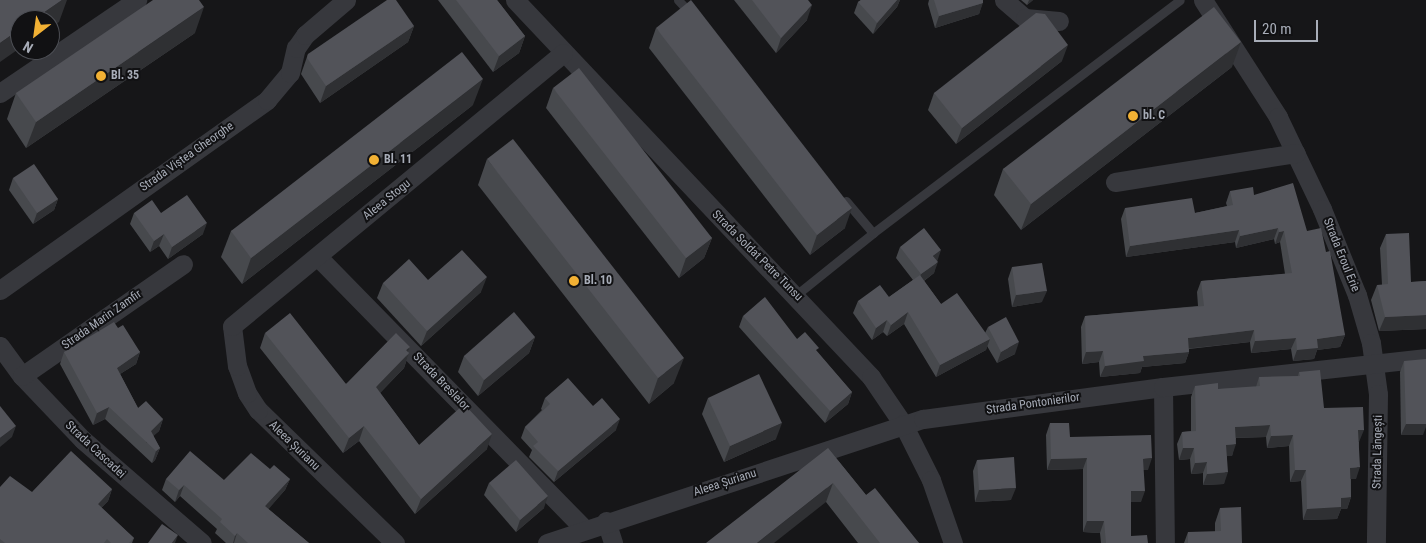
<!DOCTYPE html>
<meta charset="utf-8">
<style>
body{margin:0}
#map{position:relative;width:1426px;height:543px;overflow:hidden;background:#161618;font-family:"Roboto Condensed",sans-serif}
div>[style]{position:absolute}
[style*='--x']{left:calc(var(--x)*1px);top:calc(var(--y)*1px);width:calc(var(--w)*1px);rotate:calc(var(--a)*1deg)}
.lane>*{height:9px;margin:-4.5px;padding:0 4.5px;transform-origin:4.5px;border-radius:4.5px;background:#37383d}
.street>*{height:19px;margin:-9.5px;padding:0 9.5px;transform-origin:9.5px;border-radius:9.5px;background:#37383d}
.wall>*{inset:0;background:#47494d}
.shaded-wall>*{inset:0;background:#2f3033}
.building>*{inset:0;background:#525359}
.dots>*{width:14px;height:14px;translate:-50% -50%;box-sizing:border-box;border:2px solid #111113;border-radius:50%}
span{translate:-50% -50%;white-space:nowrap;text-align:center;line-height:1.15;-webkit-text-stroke:4px #111113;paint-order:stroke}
.poi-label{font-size:12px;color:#a8adb8;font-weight:700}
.left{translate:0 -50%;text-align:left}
.street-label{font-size:12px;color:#a8adb8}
.north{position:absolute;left:10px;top:10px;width:50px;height:50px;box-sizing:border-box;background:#111113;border:1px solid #4d4f55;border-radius:50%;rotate:210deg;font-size:14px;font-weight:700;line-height:20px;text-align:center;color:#a8adb8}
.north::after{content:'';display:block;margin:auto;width:18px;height:22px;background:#f2b134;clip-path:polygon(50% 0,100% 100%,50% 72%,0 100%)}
.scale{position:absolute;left:1254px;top:20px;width:64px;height:22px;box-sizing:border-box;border:2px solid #a8adb8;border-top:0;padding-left:6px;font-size:15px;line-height:18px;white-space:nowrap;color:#a8adb8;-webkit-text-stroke:4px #111113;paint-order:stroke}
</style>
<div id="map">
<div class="lane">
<i style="--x:678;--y:0;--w:19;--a:47"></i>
<i style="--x:846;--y:201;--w:42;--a:49.8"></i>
<i style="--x:796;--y:295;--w:99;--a:-38.8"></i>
<i style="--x:873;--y:233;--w:385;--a:-37.2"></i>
</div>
<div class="street">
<i style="--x:515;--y:0;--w:519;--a:46.64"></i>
<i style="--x:871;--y:377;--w:57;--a:55.8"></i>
<i style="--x:903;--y:424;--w:63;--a:63.4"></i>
<i style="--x:931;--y:480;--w:67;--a:70.8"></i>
<i style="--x:1004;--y:0;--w:28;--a:41"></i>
<i style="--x:1025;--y:18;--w:34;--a:5"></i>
<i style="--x:1203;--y:0;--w:139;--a:57.3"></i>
<i style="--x:1278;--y:117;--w:102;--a:64.4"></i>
<i style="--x:1322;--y:209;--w:93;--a:67.9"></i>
<i style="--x:1357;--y:295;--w:50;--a:73.7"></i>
<i style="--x:1371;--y:343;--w:51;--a:82.2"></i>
<i style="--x:1378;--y:394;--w:149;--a:90.8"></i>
<i style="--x:0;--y:93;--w:166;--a:-34.2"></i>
<i style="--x:1115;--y:182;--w:183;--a:-9.1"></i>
<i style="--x:318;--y:257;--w:380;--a:45.6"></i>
<i style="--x:0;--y:290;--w:328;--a:-35.4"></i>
<i style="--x:267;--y:100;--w:35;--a:-50"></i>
<i style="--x:290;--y:73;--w:26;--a:-77"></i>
<i style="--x:296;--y:48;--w:16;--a:-55"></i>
<i style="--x:305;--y:35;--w:54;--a:-40.5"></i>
<i style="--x:0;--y:346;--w:37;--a:54"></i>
<i style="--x:22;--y:376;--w:88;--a:46.4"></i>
<i style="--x:83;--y:440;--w:157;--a:40.9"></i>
<i style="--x:22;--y:376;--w:196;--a:-34.8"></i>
<i style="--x:1163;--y:387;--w:156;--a:89.3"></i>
<i style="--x:606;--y:521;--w:23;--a:72"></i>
<i style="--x:395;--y:543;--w:191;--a:-135.8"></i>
<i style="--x:258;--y:410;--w:20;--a:-123"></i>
<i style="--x:247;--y:393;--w:29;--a:-110"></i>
<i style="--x:237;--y:366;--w:40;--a:-97.1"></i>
<i style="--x:232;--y:326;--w:429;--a:-39.5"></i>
<i style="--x:547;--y:543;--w:396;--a:-18.3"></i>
<i style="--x:923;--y:419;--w:242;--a:-7.6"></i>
<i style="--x:1163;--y:387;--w:265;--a:-6.3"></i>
</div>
<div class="wall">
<i style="clip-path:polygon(438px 0,497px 0,525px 36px,519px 53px,493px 72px)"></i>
<i style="clip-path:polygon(734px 0,808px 0,807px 20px,776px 53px)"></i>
<i style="clip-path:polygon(861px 0,900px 0,897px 7px,873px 34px,854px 13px,858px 2px)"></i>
<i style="clip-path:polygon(929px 0,983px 0,979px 14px,935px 28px,928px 4px)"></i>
<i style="clip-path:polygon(1021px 0,1033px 0,1027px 5px)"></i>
<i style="clip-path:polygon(414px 26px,408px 42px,320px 103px,301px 74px,308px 54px)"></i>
<i style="clip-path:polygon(656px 28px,845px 228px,810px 255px,649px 48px)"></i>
<i style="clip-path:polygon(195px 33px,26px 148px,7px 119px,16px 93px)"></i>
<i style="clip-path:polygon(1062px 61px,956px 144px,928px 110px,934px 93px)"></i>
<i style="clip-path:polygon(1232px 67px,1021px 230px,994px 195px,1003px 169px)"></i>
<i style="clip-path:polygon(553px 88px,712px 238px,704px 258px,679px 278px,546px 108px)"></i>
<i style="clip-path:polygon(473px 105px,242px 284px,221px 257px,231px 231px)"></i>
<i style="clip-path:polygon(487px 159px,674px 383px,649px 404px,478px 185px)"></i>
<i style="clip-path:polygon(13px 178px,58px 199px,54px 210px,33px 224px,9px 190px)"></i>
<i style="clip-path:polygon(1230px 191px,1254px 195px,1307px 231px,1345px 335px,1340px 347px,1317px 350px,1314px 359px,1293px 361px,1291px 349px,1251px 353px,1250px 342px,1189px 349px,1189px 352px,1185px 363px,1142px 367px,1140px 373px,1100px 377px,1099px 362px,1082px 364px,1081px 327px,1085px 316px,1198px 306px,1197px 292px,1201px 281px,1285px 274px,1280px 242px,1275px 244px,1274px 239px,1236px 248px,1235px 242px,1126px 257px,1121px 219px,1125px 208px,1195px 213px,1227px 206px,1226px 203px)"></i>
<i style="clip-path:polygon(134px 213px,161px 213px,203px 234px,168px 259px,159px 246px,150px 252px,130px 224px)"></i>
<i style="clip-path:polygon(1386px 234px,1411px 282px,1426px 281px,1426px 329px,1379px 331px,1371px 300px,1377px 285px,1382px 285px,1380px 248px)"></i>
<i style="clip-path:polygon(900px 247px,937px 260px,934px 273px,924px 281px,941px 304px,985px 333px,988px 327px,1015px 354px,997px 363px,987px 346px,986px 350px,936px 377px,904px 324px,887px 336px,883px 332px,872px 340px,853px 313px,858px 301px,889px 297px,913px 280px,896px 258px)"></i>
<i style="clip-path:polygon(1012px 267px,1042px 302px,1012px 307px,1008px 279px)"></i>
<i style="clip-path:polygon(428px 280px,481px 292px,421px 346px,377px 298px,383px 283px)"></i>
<i style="clip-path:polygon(743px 316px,797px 339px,817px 352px,852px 392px,848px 404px,825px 423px,739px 327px)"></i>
<i style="clip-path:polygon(118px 328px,140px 352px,136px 364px,120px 374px,138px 408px,163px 419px,159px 431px,153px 436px,160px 448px,155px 460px,152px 463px,105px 419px,93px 425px,60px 364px,64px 352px)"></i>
<i style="clip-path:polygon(265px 333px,346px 384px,410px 347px,408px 352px,409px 353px,404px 368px,380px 393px,419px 445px,487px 449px,415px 514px,359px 441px,343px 453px,260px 348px)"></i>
<i style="clip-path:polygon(535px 337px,529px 353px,478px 396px,458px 372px,464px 356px)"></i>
<i style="clip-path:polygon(1404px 361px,1423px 435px,1401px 435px,1400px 372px)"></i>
<i style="clip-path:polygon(1299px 372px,1324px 408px,1359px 442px,1356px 479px,1351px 479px,1351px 497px,1347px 509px,1341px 509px,1337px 519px,1303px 520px,1301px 481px,1290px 482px,1289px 446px,1267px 448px,1266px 437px,1236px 438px,1232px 456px,1227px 456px,1224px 484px,1203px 485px,1203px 473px,1191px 474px,1190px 459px,1179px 460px,1177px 444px,1182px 432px,1191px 431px,1191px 397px,1195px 386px,1218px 389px,1256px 387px,1259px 377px,1298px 376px)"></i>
<i style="clip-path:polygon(545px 398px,593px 406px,616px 430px,554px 482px,529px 457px,532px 450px,521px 438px,525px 427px,542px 410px,541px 409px)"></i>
<i style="clip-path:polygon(708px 398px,776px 439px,724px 462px,702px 414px)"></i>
<i style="clip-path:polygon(1050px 423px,1070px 437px,1148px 470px,1143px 470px,1141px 502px,1131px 502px,1131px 536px,1148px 543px,1101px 543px,1100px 533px,1083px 532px,1083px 469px,1047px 470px,1046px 435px)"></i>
<i style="clip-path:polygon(828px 448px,866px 495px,919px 543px,858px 543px,826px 502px)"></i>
<i style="clip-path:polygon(977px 460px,1011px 500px,975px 502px,973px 471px)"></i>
<i style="clip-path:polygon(270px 469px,290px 479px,285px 490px,268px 509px,309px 543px,226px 543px,215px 533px,217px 529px,180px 496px,175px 502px,162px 490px,166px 479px,224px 480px)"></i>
<i style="clip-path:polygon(489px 483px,544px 508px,516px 532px,484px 495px)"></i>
<i style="clip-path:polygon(0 487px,32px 492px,112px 489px,108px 501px,101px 508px,134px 538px,132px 543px,0 543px)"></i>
<i style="clip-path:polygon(1220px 508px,1242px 543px,1184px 543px,1188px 532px,1215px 532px,1215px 523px)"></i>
</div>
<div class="shaded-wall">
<i style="clip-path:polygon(62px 0,67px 0,59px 22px,50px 28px,50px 20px,33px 20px)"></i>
<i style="clip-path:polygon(897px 0,900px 0,897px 7px,873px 34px,877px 23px)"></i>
<i style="clip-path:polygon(1029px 0,1033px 0,1027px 5px)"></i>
<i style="clip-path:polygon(983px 3px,979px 14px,935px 28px,939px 16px)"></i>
<i style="clip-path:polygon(812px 5px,807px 20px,776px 53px,781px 38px)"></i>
<i style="clip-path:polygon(204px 7px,195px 33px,26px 148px,36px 122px)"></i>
<i style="clip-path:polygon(414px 26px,408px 42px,320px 103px,326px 86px)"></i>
<i style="clip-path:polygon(20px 29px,20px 48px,0 62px,0 43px)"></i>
<i style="clip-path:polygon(525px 36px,519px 53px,493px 72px,499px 56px)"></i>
<i style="clip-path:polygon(1241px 42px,1232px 67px,1021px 230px,1031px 204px)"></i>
<i style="clip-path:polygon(1068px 45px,1062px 61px,956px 144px,962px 128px)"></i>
<i style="clip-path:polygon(483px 79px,473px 105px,242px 284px,251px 258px)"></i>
<i style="clip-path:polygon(58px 199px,54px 210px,33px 224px,37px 213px)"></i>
<i style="clip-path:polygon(852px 208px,845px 228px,810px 255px,817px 235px)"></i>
<i style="clip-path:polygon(207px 223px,203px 234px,168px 259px,172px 247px)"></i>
<i style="clip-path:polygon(1278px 228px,1274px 239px,1236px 248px,1240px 236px)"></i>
<i style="clip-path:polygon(1239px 230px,1235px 242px,1126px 257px,1130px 246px)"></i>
<i style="clip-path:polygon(1284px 231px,1280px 242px,1275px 244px,1279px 232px)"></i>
<i style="clip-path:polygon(164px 234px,159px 246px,150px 252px,154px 241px)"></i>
<i style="clip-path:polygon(712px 238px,704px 258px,679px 278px,686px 258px)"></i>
<i style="clip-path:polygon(941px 250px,937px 262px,933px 256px)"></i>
<i style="clip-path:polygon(938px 262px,934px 273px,917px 286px,921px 274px)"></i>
<i style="clip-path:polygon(487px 277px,481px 292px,421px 346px,427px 331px)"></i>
<i style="clip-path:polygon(1047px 291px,1042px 302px,1012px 307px,1016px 295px)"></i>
<i style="clip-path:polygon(908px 312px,904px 324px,887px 336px,891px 325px)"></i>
<i style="clip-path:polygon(1426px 315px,1426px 329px,1379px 331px,1385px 317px)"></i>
<i style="clip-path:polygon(887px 320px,883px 332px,872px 340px,876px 328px)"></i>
<i style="clip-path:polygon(1254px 330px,1250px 342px,1184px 349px,1188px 338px)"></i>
<i style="clip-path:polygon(1345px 335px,1340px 347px,1317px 350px,1314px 359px,1293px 361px,1297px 350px,1317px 339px)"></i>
<i style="clip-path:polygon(535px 337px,529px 353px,478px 396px,484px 380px)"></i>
<i style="clip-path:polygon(1296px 338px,1291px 349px,1251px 353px,1255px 341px)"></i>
<i style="clip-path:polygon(990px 339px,986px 350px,936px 377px,940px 365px)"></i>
<i style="clip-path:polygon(1019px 342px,1015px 354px,997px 363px,1001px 352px)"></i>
<i style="clip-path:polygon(410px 347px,406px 357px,409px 353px,404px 368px,371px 402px,376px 387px,406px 350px)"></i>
<i style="clip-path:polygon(1103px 351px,1099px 362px,1082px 364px,1086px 352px)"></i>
<i style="clip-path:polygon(140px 352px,136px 364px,112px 379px,117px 368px)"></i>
<i style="clip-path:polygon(1189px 352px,1185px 363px,1142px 367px,1140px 373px,1100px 377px,1105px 366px,1143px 356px)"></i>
<i style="clip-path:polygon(684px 358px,674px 383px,649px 404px,658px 378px)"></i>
<i style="clip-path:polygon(852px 392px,848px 404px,825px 423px,830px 411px)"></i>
<i style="clip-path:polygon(109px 407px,105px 419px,93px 425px,97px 413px)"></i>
<i style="clip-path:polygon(163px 419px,159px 431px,146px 443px,151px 431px)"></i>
<i style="clip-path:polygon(620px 419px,616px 430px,554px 482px,558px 471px)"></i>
<i style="clip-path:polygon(782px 423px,776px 439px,724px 462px,730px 446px)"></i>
<i style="clip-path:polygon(1406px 424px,1426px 424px,1426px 427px,1423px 435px,1401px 435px)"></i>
<i style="clip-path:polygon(1270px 425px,1266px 437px,1231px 438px,1235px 427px)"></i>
<i style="clip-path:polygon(16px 426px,12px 437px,0 447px,0 438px)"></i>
<i style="clip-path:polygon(364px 426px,359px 441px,343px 453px,349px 438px)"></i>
<i style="clip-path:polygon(1358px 430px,1364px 430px,1359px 442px,1354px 442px)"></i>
<i style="clip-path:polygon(492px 434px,487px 449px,415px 514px,421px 499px)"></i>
<i style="clip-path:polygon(1293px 435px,1289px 446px,1267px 448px,1271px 436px)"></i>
<i style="clip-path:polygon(1236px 444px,1232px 456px,1222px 456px,1226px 445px)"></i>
<i style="clip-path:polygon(160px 448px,155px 460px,152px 463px,156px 451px)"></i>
<i style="clip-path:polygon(1183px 448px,1194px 448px,1190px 459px,1179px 460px)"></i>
<i style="clip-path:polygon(1087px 458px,1083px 469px,1047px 470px,1051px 459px)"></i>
<i style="clip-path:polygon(1152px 458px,1148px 470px,1139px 470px,1143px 459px)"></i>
<i style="clip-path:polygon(1207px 462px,1203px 473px,1191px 474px,1195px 463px)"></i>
<i style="clip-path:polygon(1360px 467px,1356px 479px,1346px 479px,1350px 468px)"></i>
<i style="clip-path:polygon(1295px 470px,1306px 470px,1301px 481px,1290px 482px)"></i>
<i style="clip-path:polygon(1228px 472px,1224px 484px,1203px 485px,1207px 474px)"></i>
<i style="clip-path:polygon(290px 479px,285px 490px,261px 518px,265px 506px)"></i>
<i style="clip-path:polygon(833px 483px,826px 502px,774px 543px,757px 543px)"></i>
<i style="clip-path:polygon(184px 485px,180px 496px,175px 502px,179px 490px)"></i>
<i style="clip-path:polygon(1016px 488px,1011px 500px,975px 502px,979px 490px)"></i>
<i style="clip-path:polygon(112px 489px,108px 501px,93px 516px,98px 504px)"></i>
<i style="clip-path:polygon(1131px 491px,1145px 491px,1141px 502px,1127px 502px)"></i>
<i style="clip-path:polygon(548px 496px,544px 508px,516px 532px,520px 520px)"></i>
<i style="clip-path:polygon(1351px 497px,1347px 509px,1341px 509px,1337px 519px,1303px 520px,1307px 509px,1341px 498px)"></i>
<i style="clip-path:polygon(1087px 521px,1104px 521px,1100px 533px,1083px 532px)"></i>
<i style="clip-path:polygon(237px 533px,234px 543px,233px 543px,235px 536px)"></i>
<i style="clip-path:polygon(178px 535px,175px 543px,172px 543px)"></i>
</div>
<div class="building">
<i style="clip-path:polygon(0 0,62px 0,33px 20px,20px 20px,20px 29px,0 43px)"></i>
<i style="clip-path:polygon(153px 0,199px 0,204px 7px,36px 122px,16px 93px)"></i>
<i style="clip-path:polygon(387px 0,396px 0,414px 26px,326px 86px,307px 58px,308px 54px)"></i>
<i style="clip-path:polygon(456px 0,497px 0,525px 36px,499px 56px)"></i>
<i style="clip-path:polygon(691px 0,852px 208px,817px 235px,656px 28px)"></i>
<i style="clip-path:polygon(752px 0,808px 0,812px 5px,781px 38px)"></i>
<i style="clip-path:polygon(861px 0,897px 0,877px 23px,858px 2px)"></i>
<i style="clip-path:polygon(934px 0,983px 0,983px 3px,939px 16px)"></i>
<i style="clip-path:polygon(1214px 7px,1241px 42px,1031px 204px,1003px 169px)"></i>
<i style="clip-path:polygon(1036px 13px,1045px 14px,1068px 45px,962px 128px,934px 93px)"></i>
<i style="clip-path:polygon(462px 52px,483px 79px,251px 258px,231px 231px)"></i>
<i style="clip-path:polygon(579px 68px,712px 238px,686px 258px,553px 88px)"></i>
<i style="clip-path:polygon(513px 139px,684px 358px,658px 378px,487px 159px)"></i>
<i style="clip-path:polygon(34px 164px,58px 199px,37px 213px,13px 178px)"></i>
<i style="clip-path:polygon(1293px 183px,1307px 231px,1321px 228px,1326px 252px,1330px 251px,1345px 335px,1317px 339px,1318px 348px,1297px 350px,1296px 338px,1255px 341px,1254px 330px,1188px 338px,1189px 352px,1143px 356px,1144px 361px,1105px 366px,1103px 351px,1086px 352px,1085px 316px,1204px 306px,1201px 281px,1292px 273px,1284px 231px,1279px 232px,1278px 228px,1240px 236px,1239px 230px,1130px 246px,1125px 208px,1192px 198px,1195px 213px,1233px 205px,1230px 191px,1253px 187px,1254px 195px)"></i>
<i style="clip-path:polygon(187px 195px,207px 223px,172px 247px,164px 234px,154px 241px,134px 213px,152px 200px,161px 213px)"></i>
<i style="clip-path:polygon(924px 228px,941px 250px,933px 256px,938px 262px,921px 274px,900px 247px)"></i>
<i style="clip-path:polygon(1409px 233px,1411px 282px,1426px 281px,1426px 315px,1385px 317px,1377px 285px,1388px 284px,1386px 234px)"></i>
<i style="clip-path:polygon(462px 250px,487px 277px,427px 331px,383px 283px,409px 259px,428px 280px)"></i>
<i style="clip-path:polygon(1042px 263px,1047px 291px,1016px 295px,1012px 267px)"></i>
<i style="clip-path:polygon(920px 275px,941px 304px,957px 293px,990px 339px,940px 365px,908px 312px,891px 325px,887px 320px,876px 328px,858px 301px,880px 285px,889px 297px)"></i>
<i style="clip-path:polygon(765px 297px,797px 339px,805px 332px,819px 348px,816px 350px,852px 392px,830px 411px,743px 316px)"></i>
<i style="clip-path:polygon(514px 312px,535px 337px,484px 380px,464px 356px)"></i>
<i style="clip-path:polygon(290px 313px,346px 384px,396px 333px,410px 347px,406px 350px,409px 353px,376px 387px,419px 445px,464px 404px,492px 434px,421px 499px,364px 426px,349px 438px,265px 333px)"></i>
<i style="clip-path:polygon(1006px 317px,1019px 342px,1001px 352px,988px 327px)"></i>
<i style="clip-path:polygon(114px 322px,118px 328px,123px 325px,140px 352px,117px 368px,138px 408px,146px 401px,163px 419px,151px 431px,160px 448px,156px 451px,109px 407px,97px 413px,64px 352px)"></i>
<i style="clip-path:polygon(1426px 359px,1426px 424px,1406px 424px,1404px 361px)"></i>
<i style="clip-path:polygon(1320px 370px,1324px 408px,1363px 407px,1364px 430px,1358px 430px,1360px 467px,1350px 468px,1351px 497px,1341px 498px,1341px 507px,1307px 509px,1306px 470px,1295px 470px,1293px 435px,1271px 436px,1270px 425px,1235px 427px,1236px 444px,1226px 445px,1228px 472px,1207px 474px,1207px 462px,1195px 463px,1194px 448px,1183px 448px,1182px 432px,1196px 431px,1195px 386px,1218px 383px,1218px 389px,1260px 386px,1259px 377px,1300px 376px,1299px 372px)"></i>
<i style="clip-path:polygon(759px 374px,782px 423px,730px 446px,708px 398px)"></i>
<i style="clip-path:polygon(568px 378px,593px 406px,602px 398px,620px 419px,558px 471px,533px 446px,538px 442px,525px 427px,550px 404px,545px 398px)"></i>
<i style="clip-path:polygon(0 406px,16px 426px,0 438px)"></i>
<i style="clip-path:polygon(1050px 423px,1069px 423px,1070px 437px,1151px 435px,1152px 458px,1143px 459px,1145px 491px,1131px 491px,1131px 536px,1147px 535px,1148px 543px,1106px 543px,1104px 521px,1087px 521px,1087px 458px,1051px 459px)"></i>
<i style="clip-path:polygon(828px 448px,866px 495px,875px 488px,919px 543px,880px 543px,833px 483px,757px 543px,706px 543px)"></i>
<i style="clip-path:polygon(71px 451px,112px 489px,98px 504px,134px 538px,129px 543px,111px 543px,107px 539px,104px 543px,5px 543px,0 539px,0 487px,10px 476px,32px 492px)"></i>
<i style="clip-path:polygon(190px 451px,224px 480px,251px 453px,270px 469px,274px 465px,290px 479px,265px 506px,309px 543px,248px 543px,237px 533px,235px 536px,220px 522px,222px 519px,184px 485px,179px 490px,166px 479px)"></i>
<i style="clip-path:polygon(1014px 457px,1016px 488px,979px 490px,977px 460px)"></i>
<i style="clip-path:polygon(516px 460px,548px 496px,520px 520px,489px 483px)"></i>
<i style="clip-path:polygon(1241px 507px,1242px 543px,1188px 543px,1188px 532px,1221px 531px,1220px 508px)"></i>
<i style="clip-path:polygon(162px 524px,178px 535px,172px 543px,148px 543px)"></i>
</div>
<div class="dots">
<i style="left:101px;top:76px;background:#f2b134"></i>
<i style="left:1133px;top:116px;background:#f2b134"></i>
<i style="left:374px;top:160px;background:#f2b134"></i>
<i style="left:574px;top:281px;background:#f2b134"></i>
</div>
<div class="poi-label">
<span class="left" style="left:111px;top:76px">Bl. 35</span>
<span class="left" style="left:1143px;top:116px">bl. C</span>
<span class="left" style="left:384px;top:160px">Bl. 11</span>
<span class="left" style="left:584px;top:281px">Bl. 10</span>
</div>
<div class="street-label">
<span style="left:187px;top:157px;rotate:-35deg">Strada Viștea Gheorghe</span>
<span style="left:387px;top:200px;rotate:-39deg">Aleea Stogu</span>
<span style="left:1341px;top:255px;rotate:68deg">Strada Eroul Erie</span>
<span style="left:757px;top:256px;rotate:45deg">Strada Soldat Petre Tunsu</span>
<span style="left:102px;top:320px;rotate:-35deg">Strada Marin Zamfir</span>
<span style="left:441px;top:382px;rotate:46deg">Strada Breslelor</span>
<span style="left:1033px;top:404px;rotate:-8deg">Strada Pontonierilor</span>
<span style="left:294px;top:446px;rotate:44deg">Aleea Șurianu</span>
<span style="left:95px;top:450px;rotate:43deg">Strada Cascadei</span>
<span style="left:1378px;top:452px;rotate:-89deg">Strada Lăngești</span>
<span style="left:725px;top:483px;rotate:-18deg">Aleea Șurianu</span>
</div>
<div class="north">N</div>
<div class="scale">20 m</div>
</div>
